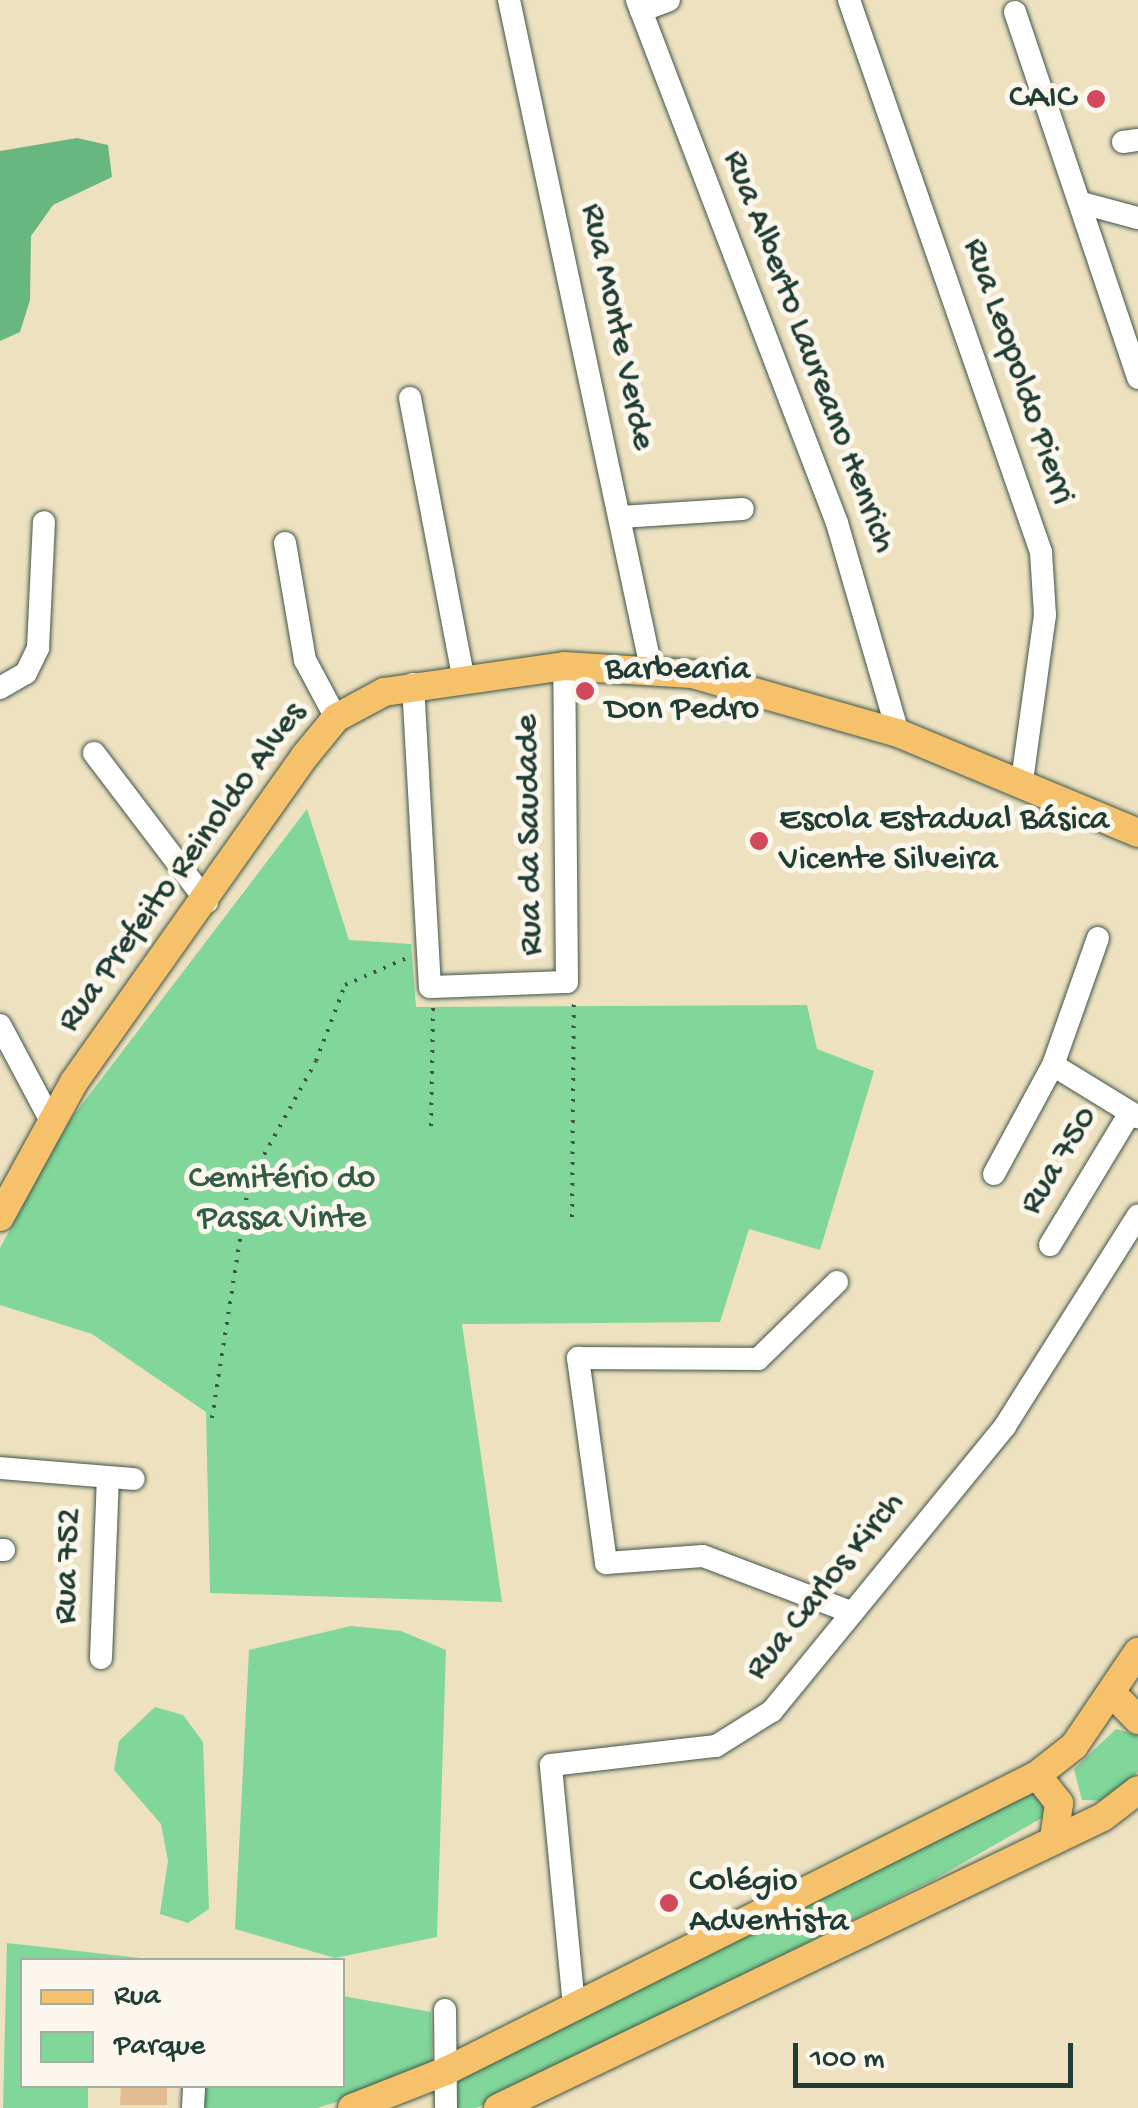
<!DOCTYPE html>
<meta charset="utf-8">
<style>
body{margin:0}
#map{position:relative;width:1138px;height:2108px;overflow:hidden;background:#ede1c0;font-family:"Gochi Hand",sans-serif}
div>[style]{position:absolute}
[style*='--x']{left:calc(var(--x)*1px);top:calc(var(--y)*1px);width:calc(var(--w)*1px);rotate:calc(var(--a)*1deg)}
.green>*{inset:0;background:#81d699}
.forest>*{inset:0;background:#68b781}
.building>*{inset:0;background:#e3bc8f}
.path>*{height:4px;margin-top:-2px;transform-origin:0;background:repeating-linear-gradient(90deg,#3e5649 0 2.5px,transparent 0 10.5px)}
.roads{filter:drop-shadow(0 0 2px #3e5649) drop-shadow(0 0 2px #3e5649)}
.minor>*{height:22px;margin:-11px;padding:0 11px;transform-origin:11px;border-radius:11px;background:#fff}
.major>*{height:28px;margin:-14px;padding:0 14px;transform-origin:14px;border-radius:14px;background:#f5c16b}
.dots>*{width:28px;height:28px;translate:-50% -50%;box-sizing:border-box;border:5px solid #fbf7ec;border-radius:50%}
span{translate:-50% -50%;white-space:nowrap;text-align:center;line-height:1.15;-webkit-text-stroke:10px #fbf7ec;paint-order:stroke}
.poi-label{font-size:35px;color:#1f3d34}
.right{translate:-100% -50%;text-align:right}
.left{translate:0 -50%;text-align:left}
.street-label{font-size:35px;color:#1f3d34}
.park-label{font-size:35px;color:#335c48}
.legend{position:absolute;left:20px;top:1958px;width:325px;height:130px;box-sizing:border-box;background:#fbf7ec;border:2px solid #a3ada2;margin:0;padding:12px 18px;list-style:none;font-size:30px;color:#1f3d34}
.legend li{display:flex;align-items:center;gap:20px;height:50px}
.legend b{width:50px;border:2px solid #a3ada2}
.scale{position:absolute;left:793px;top:2043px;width:280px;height:45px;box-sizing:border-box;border:5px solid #1f3d34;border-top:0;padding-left:12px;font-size:30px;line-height:35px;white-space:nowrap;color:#1f3d34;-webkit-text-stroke:8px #fbf7ec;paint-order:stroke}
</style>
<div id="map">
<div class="green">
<i style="clip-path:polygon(307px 809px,349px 940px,411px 944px,416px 1007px,807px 1005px,817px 1049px,874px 1071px,820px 1250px,749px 1229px,720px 1322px,462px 1324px,502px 1602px,210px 1593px,206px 1412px,92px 1334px,0 1305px,0 1248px,67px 1124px)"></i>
<i style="clip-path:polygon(351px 1626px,401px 1631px,446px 1650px,437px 1937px,335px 1958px,235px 1929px,249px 1650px)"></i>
<i style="clip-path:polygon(155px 1707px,183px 1715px,203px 1742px,209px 1909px,188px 1923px,160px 1914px,168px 1861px,161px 1824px,114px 1770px,119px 1741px)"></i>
<i style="clip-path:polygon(1116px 1729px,1138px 1735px,1138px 1772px,1108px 1801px,1082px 1800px,1074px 1769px)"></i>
<i style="clip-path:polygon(1033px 1791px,1044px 1794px,1047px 1815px,933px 1880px,476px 2108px,456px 2108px,458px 2080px)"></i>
<i style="clip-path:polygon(7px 1943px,158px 1960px,22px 1960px,22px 2086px,88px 2086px,88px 2108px,3px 2108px)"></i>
<i style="clip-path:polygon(343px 1996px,431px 2012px,432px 2073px,317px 2108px,204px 2108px,204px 2086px,342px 2086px)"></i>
</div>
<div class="forest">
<i style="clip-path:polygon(77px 138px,108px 145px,112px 177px,53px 205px,31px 236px,30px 300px,20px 332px,0 341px,0 151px)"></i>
</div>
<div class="building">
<i style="clip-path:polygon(121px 2086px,167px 2086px,167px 2105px,120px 2105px)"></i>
</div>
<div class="path">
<i style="--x:431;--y:1126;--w:120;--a:-89"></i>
<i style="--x:572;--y:1217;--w:215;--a:-89.5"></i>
<i style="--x:212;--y:1418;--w:239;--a:-81.1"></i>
<i style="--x:249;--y:1182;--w:138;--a:-61"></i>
<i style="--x:316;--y:1061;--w:81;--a:-69.1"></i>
<i style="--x:345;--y:985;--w:70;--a:-23.6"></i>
</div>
<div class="roads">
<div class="minor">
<i style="--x:509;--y:0;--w:683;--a:78"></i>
<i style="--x:637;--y:0;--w:560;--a:69.07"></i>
<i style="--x:837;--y:523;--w:219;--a:73.8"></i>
<i style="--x:849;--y:0;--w:584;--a:70.82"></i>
<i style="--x:1041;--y:552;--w:63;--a:86.4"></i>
<i style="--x:1045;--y:615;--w:167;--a:97.9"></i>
<i style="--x:641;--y:11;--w:30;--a:-21"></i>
<i style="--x:1015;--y:12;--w:386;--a:71.4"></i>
<i style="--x:1123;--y:142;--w:15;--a:-8"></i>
<i style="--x:1082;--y:203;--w:58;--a:15"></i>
<i style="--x:410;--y:398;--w:282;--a:79.2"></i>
<i style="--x:621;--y:517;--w:122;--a:-3.8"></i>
<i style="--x:285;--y:543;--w:119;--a:80.3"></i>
<i style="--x:305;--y:660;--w:66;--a:61.9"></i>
<i style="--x:413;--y:684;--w:303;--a:86.8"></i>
<i style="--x:430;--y:987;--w:137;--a:-2.1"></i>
<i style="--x:567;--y:982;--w:316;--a:-90.5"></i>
<i style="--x:0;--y:688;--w:30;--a:-30"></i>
<i style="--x:26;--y:673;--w:28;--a:-64"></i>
<i style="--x:38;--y:648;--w:126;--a:-87.3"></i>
<i style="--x:94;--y:753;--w:187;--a:52.8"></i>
<i style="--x:1098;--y:938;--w:135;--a:109.5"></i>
<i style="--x:1053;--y:1065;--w:100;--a:31.5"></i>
<i style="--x:0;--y:1025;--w:109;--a:62"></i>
<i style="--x:994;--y:1174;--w:124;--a:-61.6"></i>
<i style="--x:1050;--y:1245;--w:154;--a:-58.8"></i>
<i style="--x:837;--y:1282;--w:110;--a:135.7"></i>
<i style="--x:758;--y:1359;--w:180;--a:-179.7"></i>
<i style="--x:578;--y:1358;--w:207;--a:82.2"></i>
<i style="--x:606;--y:1563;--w:97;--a:-4.1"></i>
<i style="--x:703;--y:1556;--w:160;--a:20.8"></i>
<i style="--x:0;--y:1468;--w:134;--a:4.7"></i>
<i style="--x:0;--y:1550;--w:4;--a:0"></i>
<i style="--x:101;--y:1658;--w:180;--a:-87.8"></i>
<i style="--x:574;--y:2006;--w:242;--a:-95.5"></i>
<i style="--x:551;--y:1765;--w:166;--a:-6.6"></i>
<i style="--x:716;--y:1746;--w:66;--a:-32"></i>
<i style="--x:772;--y:1711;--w:368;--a:-50.7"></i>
<i style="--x:1005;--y:1426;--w:249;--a:-57.7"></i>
<i style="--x:445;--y:2010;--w:98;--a:89.4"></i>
<i style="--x:193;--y:2108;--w:22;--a:-87"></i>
</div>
<div class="major">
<i style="--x:0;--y:1217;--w:154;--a:-61.3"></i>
<i style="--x:74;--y:1082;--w:398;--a:-54.7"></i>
<i style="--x:304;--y:757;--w:50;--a:-50.6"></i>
<i style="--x:336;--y:718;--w:55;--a:-28.4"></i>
<i style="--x:384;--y:692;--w:182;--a:-8.2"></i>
<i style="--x:564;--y:666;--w:128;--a:3.6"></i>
<i style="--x:692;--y:674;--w:214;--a:16"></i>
<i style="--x:898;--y:733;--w:260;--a:22.6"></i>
<i style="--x:1113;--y:1694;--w:36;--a:46"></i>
<i style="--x:1037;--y:1775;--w:36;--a:52"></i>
<i style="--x:1059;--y:1803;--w:34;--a:98"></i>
<i style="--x:352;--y:2108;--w:101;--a:-21.5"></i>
<i style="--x:446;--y:2071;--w:661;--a:-26.6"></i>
<i style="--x:1037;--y:1775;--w:47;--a:-38.1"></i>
<i style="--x:1074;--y:1746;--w:114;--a:-55.8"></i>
<i style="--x:498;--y:2108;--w:671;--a:-25.69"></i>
<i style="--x:1103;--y:1817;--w:44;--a:-37.6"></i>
</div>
</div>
<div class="dots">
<i style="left:1096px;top:99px;background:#d1495b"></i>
<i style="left:585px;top:691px;background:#d1495b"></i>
<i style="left:759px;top:841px;background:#d1495b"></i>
<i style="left:669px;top:1903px;background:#d1495b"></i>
</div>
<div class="poi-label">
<span class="right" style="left:1076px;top:99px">CAIC</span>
<span class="left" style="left:605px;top:691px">Barbearia<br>Don Pedro</span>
<span class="left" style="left:779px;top:841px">Escola Estadual Básica<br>Vicente Silveira</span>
<span class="left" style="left:689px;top:1903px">Colégio<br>Adventista</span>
</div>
<div class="street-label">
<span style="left:616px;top:327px;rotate:78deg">Rua Monte Verde</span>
<span style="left:808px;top:352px;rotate:69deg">Rua Alberto Laureano Henrich</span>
<span style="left:1017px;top:372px;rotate:71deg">Rua Leopoldo Pierri</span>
<span style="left:531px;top:835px;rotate:-91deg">Rua da Saudade</span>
<span style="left:183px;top:868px;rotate:-54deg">Rua Prefeito Reinoldo Alves</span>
<span style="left:1060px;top:1161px;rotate:-59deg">Rua 750</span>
<span style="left:69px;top:1566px;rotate:-88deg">Rua 752</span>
<span style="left:826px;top:1587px;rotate:-51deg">Rua Carlos Kirch</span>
</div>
<div class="park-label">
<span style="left:282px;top:1200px">Cemitério do<br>Passa Vinte</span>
</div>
<ul class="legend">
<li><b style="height:12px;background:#f5c16b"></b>Rua</li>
<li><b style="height:28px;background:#81d699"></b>Parque</li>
</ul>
<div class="scale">100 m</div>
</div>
